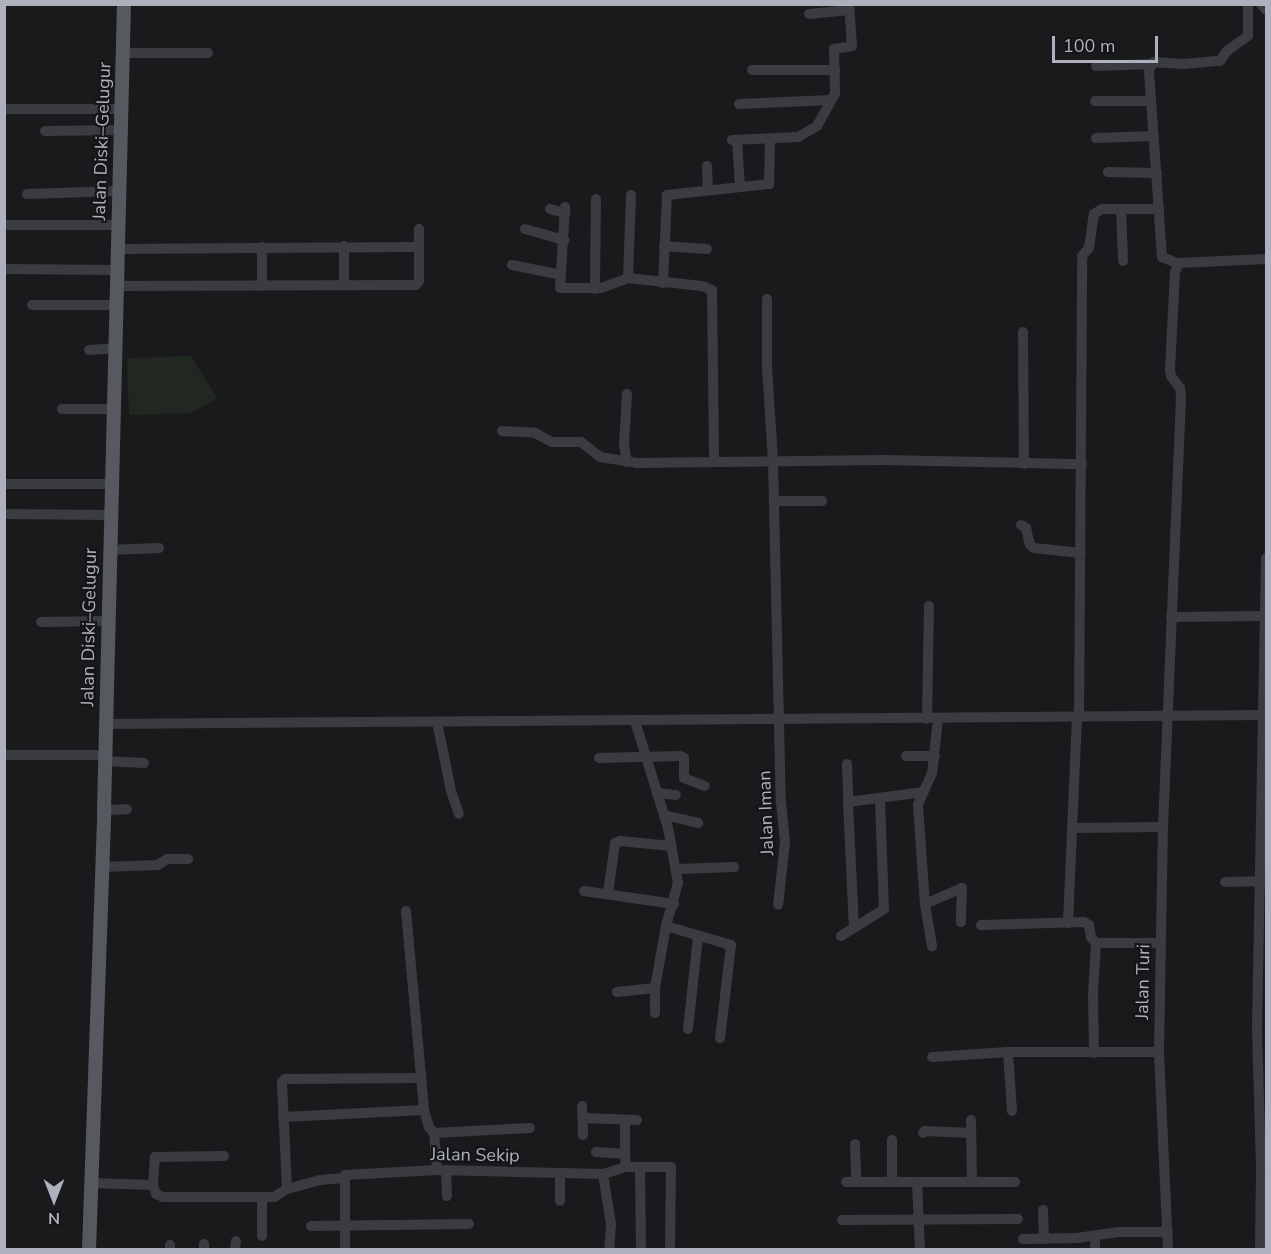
<!DOCTYPE html>
<meta charset="utf-8">
<style>
body{margin:0}
#map{position:relative;width:1271px;height:1254px;overflow:hidden;background:#1a1a1d;font-family:"Nunito Sans",sans-serif}
div>[style]{position:absolute}
[style*='--x']{left:calc(var(--x)*1px);top:calc(var(--y)*1px);width:calc(var(--w)*1px);rotate:calc(var(--a)*1deg)}
.green>*{inset:0;background:#202821}
.minor>*{height:10px;margin:-5px;padding:0 5px;transform-origin:5px;border-radius:5px;background:#3b3c42}
.major>*{height:14px;margin:-7px;padding:0 7px;transform-origin:7px;border-radius:7px;background:#575961}
span{translate:-50% -50%;white-space:nowrap;text-align:center;line-height:1.15;-webkit-text-stroke:4.5px #151518;paint-order:stroke}
.street-label{font-size:18px;color:#acb1bd}
.frame{position:absolute;inset:0;border:6px solid #acb1bd;pointer-events:none}
.north{position:absolute;left:24px;top:1170px;width:60px;height:60px;-webkit-text-stroke:4px #151518;paint-order:stroke;rotate:180deg;font-size:16px;font-weight:700;line-height:24px;text-align:center;color:#acb1bd}
.north::after{content:'';display:block;margin:auto;width:21px;height:27px;background:#acb1bd;clip-path:polygon(50% 0,100% 100%,50% 72%,0 100%)}
.scale{position:absolute;left:1052px;top:36px;width:106px;height:27px;box-sizing:border-box;border:3px solid #acb1bd;border-top:0;padding-left:8px;font-size:18px;line-height:21px;white-space:nowrap;color:#acb1bd;-webkit-text-stroke:4px #151518;paint-order:stroke}
</style>
<div id="map">
<div class="green">
<i style="clip-path:polygon(191px 356px,217px 398px,192px 413px,129px 415px,127px 358px)"></i>
</div>
<div class="minor">
<i style="--x:1261;--y:4;--w:8;--a:50"></i>
<i style="--x:809;--y:14;--w:40;--a:-5.7"></i>
<i style="--x:123;--y:53;--w:85;--a:0"></i>
<i style="--x:1096;--y:66;--w:55;--a:-2.1"></i>
<i style="--x:752;--y:70;--w:83;--a:0"></i>
<i style="--x:1095;--y:101;--w:56;--a:0"></i>
<i style="--x:739;--y:104;--w:92;--a:-2.5"></i>
<i style="--x:4;--y:109;--w:118;--a:0"></i>
<i style="--x:45;--y:131;--w:76;--a:-0.8"></i>
<i style="--x:1096;--y:138;--w:58;--a:-2"></i>
<i style="--x:732;--y:140;--w:66;--a:-2.6"></i>
<i style="--x:798;--y:137;--w:22;--a:-30"></i>
<i style="--x:817;--y:126;--w:38;--a:-61"></i>
<i style="--x:835;--y:93;--w:44;--a:-91.3"></i>
<i style="--x:834;--y:49;--w:18;--a:-9"></i>
<i style="--x:852;--y:46;--w:42;--a:-94.1"></i>
<i style="--x:737;--y:140;--w:46;--a:86.3"></i>
<i style="--x:707;--y:166;--w:23;--a:88"></i>
<i style="--x:1108;--y:172;--w:49;--a:1.2"></i>
<i style="--x:27;--y:194;--w:91;--a:-1.9"></i>
<i style="--x:631;--y:195;--w:83;--a:92.1"></i>
<i style="--x:628;--y:278;--w:74;--a:6.2"></i>
<i style="--x:702;--y:286;--w:11;--a:22"></i>
<i style="--x:712;--y:290;--w:172;--a:89.3"></i>
<i style="--x:565;--y:207;--w:81;--a:93.5"></i>
<i style="--x:560;--y:288;--w:41;--a:0"></i>
<i style="--x:601;--y:288;--w:29;--a:-20"></i>
<i style="--x:550;--y:209;--w:16;--a:15"></i>
<i style="--x:1121;--y:209;--w:52;--a:87.8"></i>
<i style="--x:4;--y:225;--w:114;--a:0"></i>
<i style="--x:525;--y:229;--w:41;--a:15.8"></i>
<i style="--x:664;--y:246;--w:43;--a:4"></i>
<i style="--x:117;--y:249;--w:301;--a:-0.4"></i>
<i style="--x:1177;--y:263;--w:16;--a:-158"></i>
<i style="--x:1162;--y:257;--w:188;--a:-94"></i>
<i style="--x:1149;--y:69;--w:9;--a:-54"></i>
<i style="--x:1154;--y:62;--w:29;--a:4"></i>
<i style="--x:1183;--y:64;--w:37;--a:-5"></i>
<i style="--x:1220;--y:61;--w:12;--a:-55"></i>
<i style="--x:1227;--y:51;--w:26;--a:-36"></i>
<i style="--x:1248;--y:36;--w:32;--a:-90"></i>
<i style="--x:512;--y:265;--w:50;--a:11.5"></i>
<i style="--x:4;--y:269;--w:113;--a:0.5"></i>
<i style="--x:663;--y:283;--w:88;--a:-87.4"></i>
<i style="--x:667;--y:195;--w:103;--a:-6.2"></i>
<i style="--x:769;--y:184;--w:45;--a:-88.7"></i>
<i style="--x:344;--y:285;--w:39;--a:-90"></i>
<i style="--x:117;--y:286;--w:299;--a:-0.2"></i>
<i style="--x:416;--y:285;--w:5;--a:-53"></i>
<i style="--x:419;--y:281;--w:52;--a:-90"></i>
<i style="--x:262;--y:286;--w:39;--a:-90"></i>
<i style="--x:595;--y:289;--w:90;--a:-89.4"></i>
<i style="--x:767;--y:299;--w:68;--a:90"></i>
<i style="--x:767;--y:367;--w:93;--a:86.3"></i>
<i style="--x:773;--y:460;--w:342;--a:88.7"></i>
<i style="--x:781;--y:802;--w:40;--a:84.3"></i>
<i style="--x:785;--y:842;--w:63;--a:96.3"></i>
<i style="--x:32;--y:305;--w:84;--a:0"></i>
<i style="--x:1023;--y:332;--w:132;--a:89.6"></i>
<i style="--x:89;--y:350;--w:26;--a:-4"></i>
<i style="--x:62;--y:409;--w:51;--a:0"></i>
<i style="--x:502;--y:431;--w:33;--a:3"></i>
<i style="--x:535;--y:433;--w:19;--a:28"></i>
<i style="--x:552;--y:442;--w:29;--a:0"></i>
<i style="--x:581;--y:442;--w:24;--a:38"></i>
<i style="--x:600;--y:457;--w:36;--a:9"></i>
<i style="--x:636;--y:463;--w:247;--a:-0.7"></i>
<i style="--x:883;--y:460;--w:199;--a:1.2"></i>
<i style="--x:627;--y:462;--w:17;--a:-100"></i>
<i style="--x:624;--y:445;--w:51;--a:-86.6"></i>
<i style="--x:4;--y:484;--w:107;--a:0"></i>
<i style="--x:775;--y:501;--w:47;--a:0"></i>
<i style="--x:4;--y:514;--w:106;--a:0.5"></i>
<i style="--x:1021;--y:525;--w:6;--a:31"></i>
<i style="--x:1026;--y:528;--w:17;--a:77"></i>
<i style="--x:1030;--y:545;--w:5;--a:37"></i>
<i style="--x:1034;--y:548;--w:47;--a:6.1"></i>
<i style="--x:109;--y:550;--w:50;--a:-2.3"></i>
<i style="--x:1171;--y:617;--w:94;--a:-0.6"></i>
<i style="--x:41;--y:622;--w:68;--a:-0.8"></i>
<i style="--x:1079;--y:717;--w:461;--a:-89.6"></i>
<i style="--x:1082;--y:256;--w:11;--a:-49"></i>
<i style="--x:1089;--y:248;--w:34;--a:-82"></i>
<i style="--x:1094;--y:214;--w:9;--a:-32"></i>
<i style="--x:1102;--y:209;--w:57;--a:0"></i>
<i style="--x:927;--y:719;--w:113;--a:-89"></i>
<i style="--x:938;--y:719;--w:54;--a:96.3"></i>
<i style="--x:932;--y:773;--w:35;--a:114"></i>
<i style="--x:918;--y:805;--w:99;--a:86"></i>
<i style="--x:925;--y:904;--w:40;--a:-23.4"></i>
<i style="--x:962;--y:888;--w:34;--a:92"></i>
<i style="--x:635;--y:721;--w:112;--a:72.9"></i>
<i style="--x:668;--y:828;--w:56;--a:79.7"></i>
<i style="--x:678;--y:883;--w:45;--a:105.6"></i>
<i style="--x:666;--y:926;--w:63;--a:100.1"></i>
<i style="--x:655;--y:988;--w:25;--a:90"></i>
<i style="--x:437;--y:722;--w:70;--a:78.5"></i>
<i style="--x:451;--y:791;--w:24;--a:71"></i>
<i style="--x:105;--y:724;--w:1161;--a:-0.44"></i>
<i style="--x:4;--y:755;--w:101;--a:0"></i>
<i style="--x:906;--y:756;--w:29;--a:0"></i>
<i style="--x:599;--y:758;--w:81;--a:-1.4"></i>
<i style="--x:680;--y:756;--w:4;--a:27"></i>
<i style="--x:684;--y:758;--w:20;--a:90"></i>
<i style="--x:684;--y:778;--w:22;--a:21"></i>
<i style="--x:104;--y:761;--w:40;--a:2.9"></i>
<i style="--x:847;--y:764;--w:38;--a:88"></i>
<i style="--x:848;--y:802;--w:76;--a:-7.6"></i>
<i style="--x:657;--y:793;--w:19;--a:6"></i>
<i style="--x:848;--y:802;--w:126;--a:87.3"></i>
<i style="--x:104;--y:810;--w:23;--a:-2"></i>
<i style="--x:664;--y:815;--w:35;--a:13"></i>
<i style="--x:1073;--y:828;--w:90;--a:-0.6"></i>
<i style="--x:102;--y:867;--w:56;--a:-2"></i>
<i style="--x:158;--y:865;--w:11;--a:-34"></i>
<i style="--x:167;--y:859;--w:21;--a:0"></i>
<i style="--x:677;--y:869;--w:57;--a:-2"></i>
<i style="--x:1225;--y:882;--w:41;--a:-1.4"></i>
<i style="--x:584;--y:891;--w:91;--a:8.2"></i>
<i style="--x:608;--y:894;--w:51;--a:-82.2"></i>
<i style="--x:615;--y:843;--w:5;--a:-22"></i>
<i style="--x:620;--y:841;--w:52;--a:5.5"></i>
<i style="--x:925;--y:904;--w:43;--a:80.5"></i>
<i style="--x:406;--y:911;--w:200;--a:84.8"></i>
<i style="--x:424;--y:1110;--w:18;--a:74"></i>
<i style="--x:429;--y:1127;--w:8;--a:50"></i>
<i style="--x:434;--y:1133;--w:37;--a:85"></i>
<i style="--x:1068;--y:923;--w:206;--a:-87.5"></i>
<i style="--x:981;--y:925;--w:103;--a:-1.7"></i>
<i style="--x:1084;--y:922;--w:6;--a:31"></i>
<i style="--x:1089;--y:925;--w:12;--a:81"></i>
<i style="--x:1091;--y:937;--w:8;--a:50"></i>
<i style="--x:1096;--y:943;--w:64;--a:0"></i>
<i style="--x:666;--y:926;--w:68;--a:16.3"></i>
<i style="--x:731;--y:945;--w:94;--a:96.7"></i>
<i style="--x:841;--y:936;--w:51;--a:-32.1"></i>
<i style="--x:884;--y:909;--w:111;--a:-92.1"></i>
<i style="--x:617;--y:992;--w:38;--a:-6"></i>
<i style="--x:688;--y:1029;--w:93;--a:-83.8"></i>
<i style="--x:1094;--y:1053;--w:58;--a:-91"></i>
<i style="--x:1093;--y:995;--w:52;--a:-86.7"></i>
<i style="--x:932;--y:1057;--w:76;--a:-3.8"></i>
<i style="--x:582;--y:1106;--w:29;--a:88"></i>
<i style="--x:1012;--y:1111;--w:59;--a:-93.9"></i>
<i style="--x:1008;--y:1052;--w:151;--a:0"></i>
<i style="--x:283;--y:1117;--w:141;--a:-2.8"></i>
<i style="--x:583;--y:1118;--w:54;--a:2.1"></i>
<i style="--x:625;--y:1120;--w:34;--a:90"></i>
<i style="--x:971;--y:1120;--w:61;--a:89.1"></i>
<i style="--x:434;--y:1133;--w:96;--a:-3"></i>
<i style="--x:923;--y:1133;--w:3;--a:-45"></i>
<i style="--x:925;--y:1131;--w:45;--a:2.5"></i>
<i style="--x:892;--y:1140;--w:42;--a:90"></i>
<i style="--x:855;--y:1144;--w:38;--a:88"></i>
<i style="--x:596;--y:1152;--w:29;--a:4"></i>
<i style="--x:625;--y:1154;--w:13;--a:86"></i>
<i style="--x:224;--y:1156;--w:69;--a:179.2"></i>
<i style="--x:155;--y:1157;--w:28;--a:94"></i>
<i style="--x:153;--y:1185;--w:9;--a:72"></i>
<i style="--x:156;--y:1194;--w:8;--a:23"></i>
<i style="--x:163;--y:1197;--w:111;--a:0"></i>
<i style="--x:274;--y:1197;--w:15;--a:-32"></i>
<i style="--x:287;--y:1189;--w:34;--a:-15"></i>
<i style="--x:320;--y:1180;--w:24;--a:-5"></i>
<i style="--x:640;--y:1167;--w:83;--a:89.3"></i>
<i style="--x:446;--y:1170;--w:26;--a:88"></i>
<i style="--x:560;--y:1173;--w:28;--a:90"></i>
<i style="--x:603;--y:1174;--w:24;--a:-17"></i>
<i style="--x:626;--y:1167;--w:45;--a:0"></i>
<i style="--x:671;--y:1167;--w:83;--a:90.7"></i>
<i style="--x:846;--y:1182;--w:71;--a:0"></i>
<i style="--x:91;--y:1183;--w:62;--a:1.8"></i>
<i style="--x:287;--y:1189;--w:107;--a:-92.7"></i>
<i style="--x:282;--y:1082;--w:4;--a:-45"></i>
<i style="--x:285;--y:1079;--w:135;--a:-0.4"></i>
<i style="--x:262;--y:1198;--w:38;--a:90"></i>
<i style="--x:1043;--y:1210;--w:29;--a:88"></i>
<i style="--x:842;--y:1220;--w:176;--a:-0.3"></i>
<i style="--x:311;--y:1226;--w:158;--a:-0.7"></i>
<i style="--x:1023;--y:1239;--w:54;--a:-1.1"></i>
<i style="--x:1077;--y:1238;--w:41;--a:-8.3"></i>
<i style="--x:1118;--y:1232;--w:50;--a:0"></i>
<i style="--x:204;--y:1244;--w:6;--a:90"></i>
<i style="--x:170;--y:1245;--w:5;--a:90"></i>
<i style="--x:235;--y:1250;--w:9;--a:-84"></i>
<i style="--x:345;--y:1250;--w:75;--a:-90"></i>
<i style="--x:345;--y:1175;--w:92;--a:-3.1"></i>
<i style="--x:437;--y:1170;--w:166;--a:1.4"></i>
<i style="--x:603;--y:1174;--w:51;--a:80.9"></i>
<i style="--x:611;--y:1224;--w:26;--a:94"></i>
<i style="--x:920;--y:1250;--w:68;--a:-92.5"></i>
<i style="--x:917;--y:1182;--w:98;--a:0"></i>
<i style="--x:1095;--y:1250;--w:14;--a:-90"></i>
<i style="--x:1168;--y:1250;--w:198;--a:-92.6"></i>
<i style="--x:1159;--y:1052;--w:225;--a:-89"></i>
<i style="--x:1163;--y:827;--w:431;--a:-87.6"></i>
<i style="--x:1181;--y:396;--w:8;--a:-97"></i>
<i style="--x:1180;--y:388;--w:15;--a:-127"></i>
<i style="--x:1171;--y:376;--w:8;--a:-97"></i>
<i style="--x:1170;--y:368;--w:96;--a:-87"></i>
<i style="--x:1175;--y:272;--w:10;--a:-66"></i>
<i style="--x:1179;--y:263;--w:87;--a:-2.6"></i>
<i style="--x:1260;--y:1250;--w:85;--a:-89.3"></i>
<i style="--x:1261;--y:1165;--w:138;--a:-91.7"></i>
<i style="--x:1257;--y:1027;--w:469;--a:-88.9"></i>
</div>
<div class="major">
<i style="--x:89;--y:1250;--w:440;--a:-88"></i>
<i style="--x:104;--y:810;--w:806;--a:-88.58"></i>
</div>
<div class="street-label">
<span style="left:102px;top:141px;rotate:-88deg">Jalan Diski–Gelugur</span>
<span style="left:89px;top:627px;rotate:-89deg">Jalan Diski–Gelugur</span>
<span style="left:766px;top:813px;rotate:-92deg">Jalan Iman</span>
<span style="left:1143px;top:982px;rotate:-89deg">Jalan Turi</span>
<span style="left:475px;top:1155px;rotate:1deg">Jalan Sekip</span>
</div>
<div class="frame"></div>
<div class="north">N</div>
<div class="scale">100 m</div>
</div>
